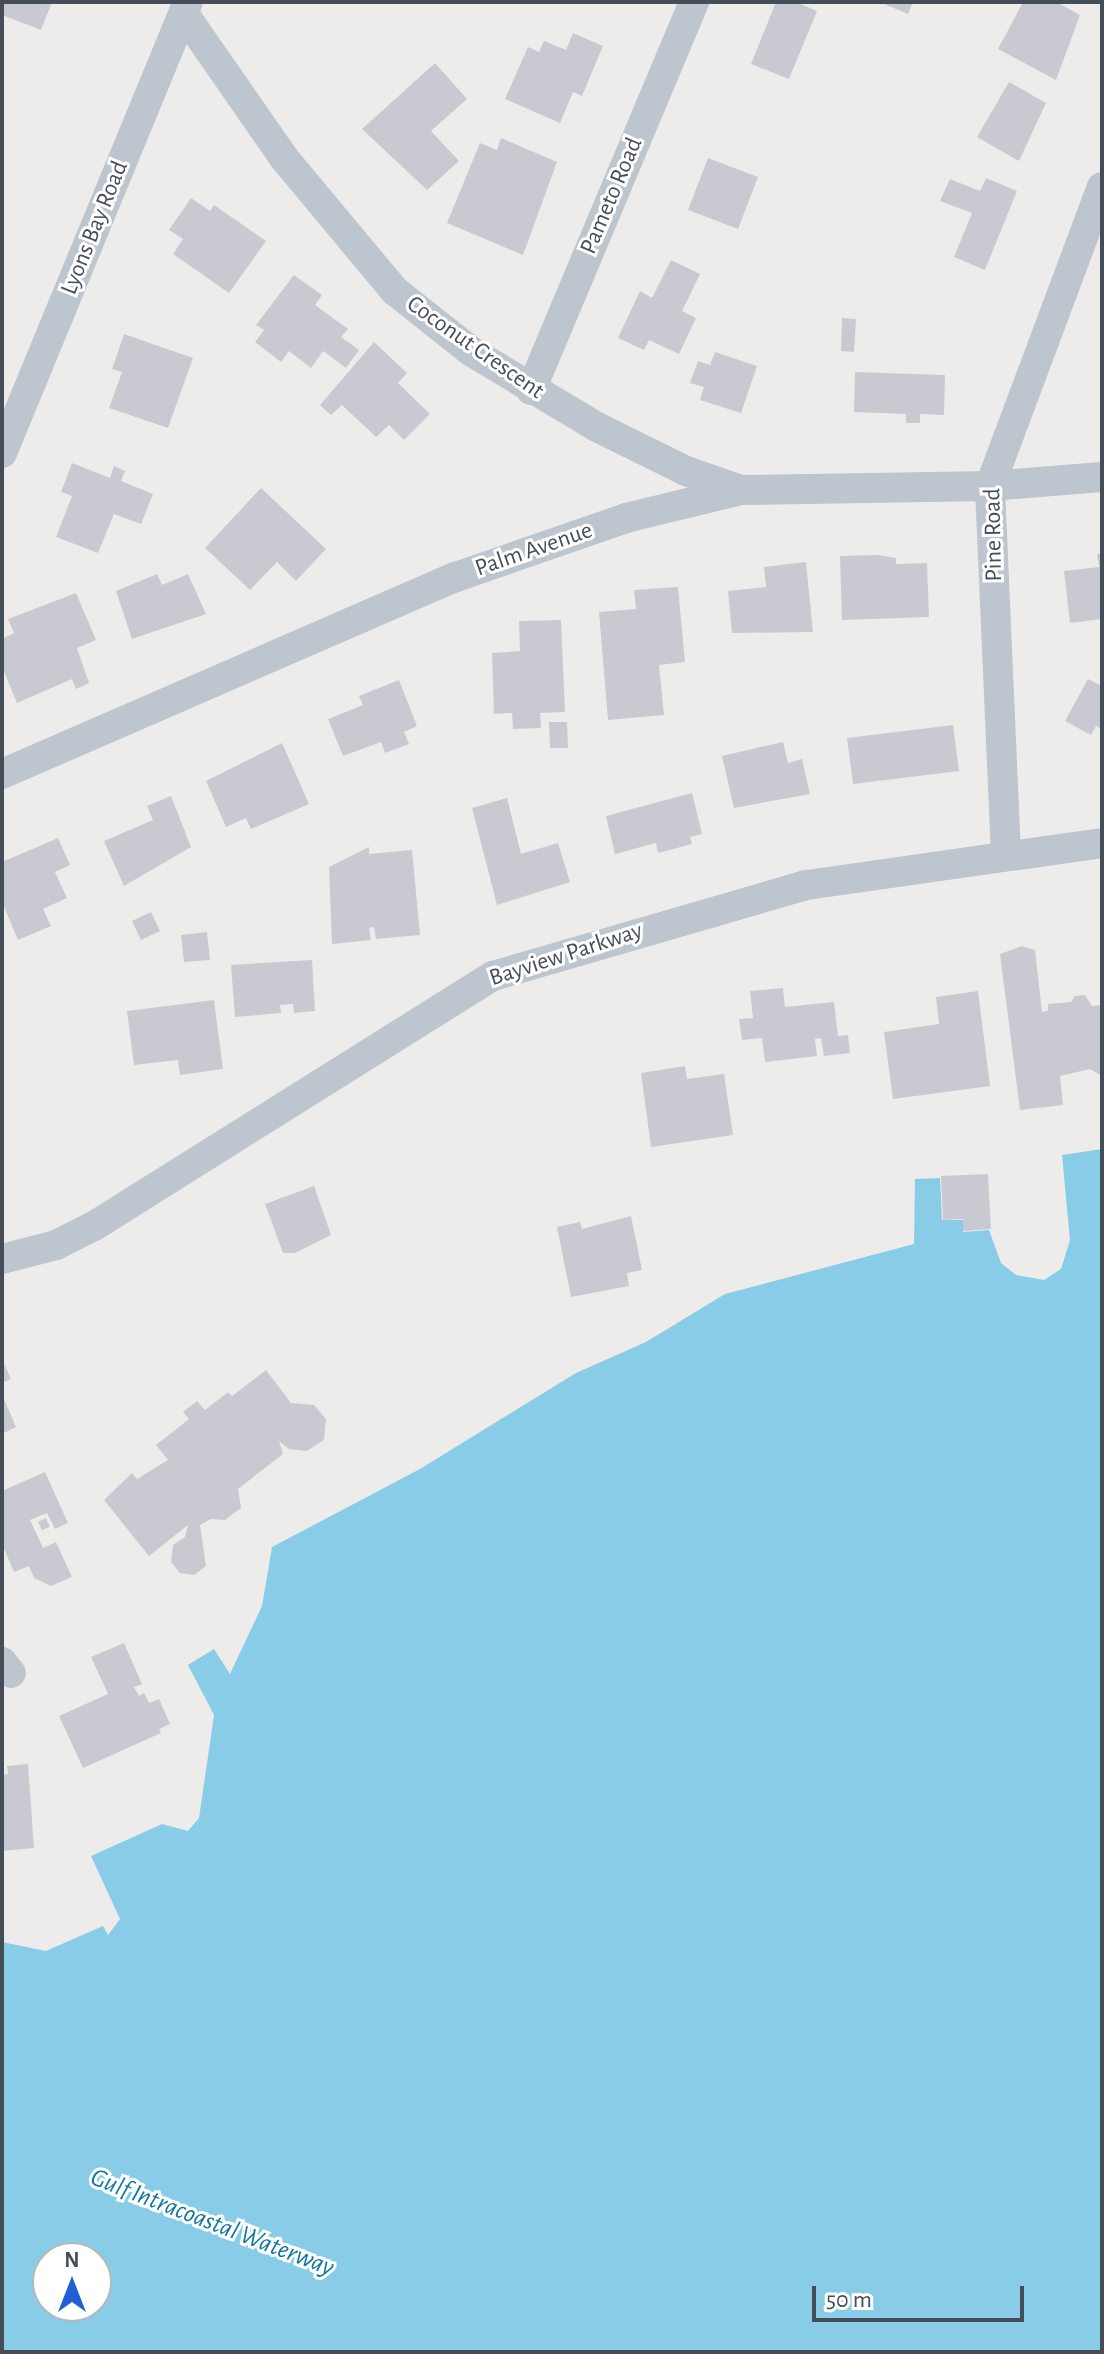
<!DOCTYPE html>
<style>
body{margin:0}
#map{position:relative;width:1104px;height:2354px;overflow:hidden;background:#eeeceb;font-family:"Alegreya Sans",sans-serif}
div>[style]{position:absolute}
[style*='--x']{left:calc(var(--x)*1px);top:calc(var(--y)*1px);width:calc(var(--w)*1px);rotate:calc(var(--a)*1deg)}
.water>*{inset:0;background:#89cce7}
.building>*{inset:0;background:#c9cad1}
.street>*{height:30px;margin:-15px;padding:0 15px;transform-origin:15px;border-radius:15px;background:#bdc5ce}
span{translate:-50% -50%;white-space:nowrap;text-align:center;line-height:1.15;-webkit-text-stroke:6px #fff;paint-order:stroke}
.street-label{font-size:24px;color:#454d58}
.water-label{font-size:26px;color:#11769e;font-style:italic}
.frame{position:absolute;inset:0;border:4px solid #454d58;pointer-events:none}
.north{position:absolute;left:32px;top:2242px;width:80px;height:80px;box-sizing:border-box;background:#fff;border:2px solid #b5b8bc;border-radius:50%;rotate:0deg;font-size:22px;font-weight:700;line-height:32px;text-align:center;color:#454d58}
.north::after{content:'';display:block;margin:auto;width:28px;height:36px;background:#2060d4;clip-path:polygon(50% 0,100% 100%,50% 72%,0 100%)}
.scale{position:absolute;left:812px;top:2286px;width:212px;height:36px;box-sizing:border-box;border:4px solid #454d58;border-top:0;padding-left:10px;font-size:24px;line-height:28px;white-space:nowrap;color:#454d58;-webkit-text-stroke:6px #fff;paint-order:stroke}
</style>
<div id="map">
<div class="water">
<i style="clip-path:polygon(evenodd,1102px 1149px,1102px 2352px,2px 2352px,2px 1942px,46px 1951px,103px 1926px,108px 1935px,120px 1919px,91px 1856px,162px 1824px,188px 1831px,199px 1818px,214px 1715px,188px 1665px,214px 1649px,230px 1674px,262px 1606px,272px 1547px,420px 1469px,576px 1373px,646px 1342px,725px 1294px,914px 1244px,915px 1179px,940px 1178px,942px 1220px,963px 1220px,963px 1232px,989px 1230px,1001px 1263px,1016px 1275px,1044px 1280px,1061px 1269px,1070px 1240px,1062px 1155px,1102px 1149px,48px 2258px,96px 2258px,96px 2306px,48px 2306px,48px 2258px)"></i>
</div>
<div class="building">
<i style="clip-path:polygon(2px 2px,52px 2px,41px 30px,2px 15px)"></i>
<i style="clip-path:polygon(776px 2px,796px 2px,817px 11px,789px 79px,751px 64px)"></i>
<i style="clip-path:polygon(879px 2px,913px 2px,908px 14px)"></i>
<i style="clip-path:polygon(1023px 2px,1056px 2px,1080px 15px,1056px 80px,998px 49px)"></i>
<i style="clip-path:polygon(573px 33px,603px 46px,582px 96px,573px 92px,560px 123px,505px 99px,528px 47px,539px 52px,544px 41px,566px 50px)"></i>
<i style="clip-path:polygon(435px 63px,467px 99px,431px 131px,459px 161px,427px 190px,362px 129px)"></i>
<i style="clip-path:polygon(1009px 82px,1046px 103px,1019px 161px,977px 137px)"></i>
<i style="clip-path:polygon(501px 138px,557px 162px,523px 255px,447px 223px,480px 143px,497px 150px)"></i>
<i style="clip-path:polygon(708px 158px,758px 177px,738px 229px,688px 210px)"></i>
<i style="clip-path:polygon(986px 178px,1017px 191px,985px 270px,954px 257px,972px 213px,940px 201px,950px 179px,980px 191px)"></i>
<i style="clip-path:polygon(191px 198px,210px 211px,214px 205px,266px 241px,229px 293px,173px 254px,183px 239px,169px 230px)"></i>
<i style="clip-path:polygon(671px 260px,700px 274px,682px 311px,696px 318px,679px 354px,649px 340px,644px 350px,618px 338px,640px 291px,652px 298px)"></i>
<i style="clip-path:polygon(294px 275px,322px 295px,315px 305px,348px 329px,341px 337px,359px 350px,346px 368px,323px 351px,311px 368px,289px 351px,281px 362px,255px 342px,264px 330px,256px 325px)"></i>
<i style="clip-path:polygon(842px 318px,856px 319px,854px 352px,841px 351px)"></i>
<i style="clip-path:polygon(124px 334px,193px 358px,168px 428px,109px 408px,122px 372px,112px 369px)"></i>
<i style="clip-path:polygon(374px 342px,407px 373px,398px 383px,430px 414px,404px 440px,389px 425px,376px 437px,342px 405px,331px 415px,320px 405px)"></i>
<i style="clip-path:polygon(715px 352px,757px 366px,741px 413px,700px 400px,704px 387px,690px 383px,698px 361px,710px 365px)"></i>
<i style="clip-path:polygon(855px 372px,945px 375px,944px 415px,920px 414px,920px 423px,906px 423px,906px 414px,854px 412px)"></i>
<i style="clip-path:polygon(72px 463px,110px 478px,114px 466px,125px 471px,121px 481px,153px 494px,141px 524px,114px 514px,98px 553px,56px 537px,72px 496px,61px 492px)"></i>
<i style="clip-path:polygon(261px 488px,326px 549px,296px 581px,277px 562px,250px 590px,205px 548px)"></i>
<i style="clip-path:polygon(1102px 553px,1102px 619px,1070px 623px,1064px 571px,1099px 567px,1097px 554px)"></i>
<i style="clip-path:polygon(877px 555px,896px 558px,896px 564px,927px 563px,929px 617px,842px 620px,840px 556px)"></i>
<i style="clip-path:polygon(806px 562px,813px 632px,732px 633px,728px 591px,766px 587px,764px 567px)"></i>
<i style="clip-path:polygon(157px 574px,162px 585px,188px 574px,206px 614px,132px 639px,116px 591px)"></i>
<i style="clip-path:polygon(678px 587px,685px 662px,659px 665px,664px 715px,608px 720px,599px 612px,636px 609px,634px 590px)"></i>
<i style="clip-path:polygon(76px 593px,96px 640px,77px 648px,89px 683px,76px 689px,72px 679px,17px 703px,2px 667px,2px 639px,14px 633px,8px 619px)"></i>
<i style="clip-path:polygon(561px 620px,565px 712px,540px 713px,541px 728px,513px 729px,512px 713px,494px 714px,492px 653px,520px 651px,519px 621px)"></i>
<i style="clip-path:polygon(1088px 679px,1102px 686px,1102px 729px,1096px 726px,1091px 735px,1065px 721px)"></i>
<i style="clip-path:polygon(399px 680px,417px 726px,404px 732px,409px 744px,385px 753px,381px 742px,343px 756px,328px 719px,363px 705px,359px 696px)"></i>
<i style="clip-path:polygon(549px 722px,567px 722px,568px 748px,550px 748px)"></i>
<i style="clip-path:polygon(953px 725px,959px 771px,853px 784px,847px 738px)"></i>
<i style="clip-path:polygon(783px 742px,788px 763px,802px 759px,810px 794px,734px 808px,722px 756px)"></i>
<i style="clip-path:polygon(282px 743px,309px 804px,251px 829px,246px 818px,226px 827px,206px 781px)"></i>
<i style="clip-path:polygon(692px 793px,702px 834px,690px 837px,692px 844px,658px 853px,656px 843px,615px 854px,606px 816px)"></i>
<i style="clip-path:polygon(171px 796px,191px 847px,124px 886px,104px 841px,153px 820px,147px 806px)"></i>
<i style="clip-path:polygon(507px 798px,521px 854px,558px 843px,570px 882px,497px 905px,472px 808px)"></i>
<i style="clip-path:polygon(58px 838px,70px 865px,55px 872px,67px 898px,43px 909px,51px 926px,18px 940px,2px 902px,2px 862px)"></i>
<i style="clip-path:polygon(369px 847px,369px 854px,412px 850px,420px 935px,376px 939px,374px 927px,369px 928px,371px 940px,332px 944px,329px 867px)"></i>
<i style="clip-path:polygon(151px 912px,160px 931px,141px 940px,132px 921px)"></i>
<i style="clip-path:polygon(207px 932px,210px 960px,184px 962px,181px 935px)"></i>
<i style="clip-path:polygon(1022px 946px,1035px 950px,1042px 1012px,1048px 1011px,1048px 1004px,1071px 1002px,1075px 996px,1085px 995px,1092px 1006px,1102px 1005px,1102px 1076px,1090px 1069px,1060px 1076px,1063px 1105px,1020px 1110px,1000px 954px)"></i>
<i style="clip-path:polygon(312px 960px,315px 1011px,294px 1013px,293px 1004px,280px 1005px,281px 1013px,235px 1017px,231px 965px)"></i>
<i style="clip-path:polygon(783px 988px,785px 1007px,834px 1002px,838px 1036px,848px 1035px,850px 1053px,824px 1056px,821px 1038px,815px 1039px,817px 1056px,765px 1062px,762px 1038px,742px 1040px,739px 1019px,753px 1018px,750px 991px)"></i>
<i style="clip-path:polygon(978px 991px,990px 1086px,893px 1099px,884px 1032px,939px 1024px,936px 997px)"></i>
<i style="clip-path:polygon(214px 1000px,223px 1069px,180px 1075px,178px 1060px,134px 1065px,127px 1011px)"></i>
<i style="clip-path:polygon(685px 1066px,687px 1079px,724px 1074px,733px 1135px,651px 1147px,641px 1073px)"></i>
<i style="clip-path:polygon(988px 1174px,991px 1229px,963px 1231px,963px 1219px,943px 1220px,941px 1176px)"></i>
<i style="clip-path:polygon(314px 1186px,331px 1235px,295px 1253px,283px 1253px,265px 1204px)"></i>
<i style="clip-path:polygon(631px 1216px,642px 1270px,627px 1273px,629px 1286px,571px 1297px,557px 1227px,580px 1222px,582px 1229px)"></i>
<i style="clip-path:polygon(2px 1359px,11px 1379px,2px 1383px)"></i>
<i style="clip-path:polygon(266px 1370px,291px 1403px,314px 1405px,326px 1419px,324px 1440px,307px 1451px,289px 1449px,279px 1441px,283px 1454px,238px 1489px,241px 1508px,225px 1520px,211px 1519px,200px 1525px,206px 1566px,194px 1575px,180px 1573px,171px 1562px,173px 1545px,185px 1537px,188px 1525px,149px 1556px,104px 1500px,132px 1473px,137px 1479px,168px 1460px,156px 1445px,189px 1419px,183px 1412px,197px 1401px,205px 1410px,228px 1392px,232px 1396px)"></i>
<i style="clip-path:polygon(2px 1394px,16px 1427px,2px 1434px)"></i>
<i style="clip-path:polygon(45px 1472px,68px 1523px,55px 1529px,47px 1513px,30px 1520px,43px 1548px,56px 1542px,72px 1577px,51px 1586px,34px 1578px,29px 1566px,14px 1572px,2px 1544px,2px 1491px)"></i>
<i style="clip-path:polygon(46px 1518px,50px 1527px,42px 1530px,38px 1522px)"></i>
<i style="clip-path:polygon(124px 1643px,142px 1684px,134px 1687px,139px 1696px,144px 1693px,149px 1703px,159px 1699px,170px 1724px,159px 1729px,161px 1733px,83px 1768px,59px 1716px,108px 1694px,91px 1657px)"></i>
<i style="clip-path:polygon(28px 1764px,34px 1848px,2px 1851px,2px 1775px,8px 1774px,7px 1766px)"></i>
</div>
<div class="street">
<i style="--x:184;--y:14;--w:175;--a:55.2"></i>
<i style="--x:284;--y:158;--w:173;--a:50.2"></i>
<i style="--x:395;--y:291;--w:98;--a:38.4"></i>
<i style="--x:472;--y:352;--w:144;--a:31"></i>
<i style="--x:595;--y:426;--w:102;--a:26.3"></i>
<i style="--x:686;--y:471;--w:58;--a:19.1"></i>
<i style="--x:531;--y:390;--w:421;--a:-67.2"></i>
<i style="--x:2;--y:453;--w:488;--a:-67.6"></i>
<i style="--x:2;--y:774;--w:495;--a:-23.5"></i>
<i style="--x:456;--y:577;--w:180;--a:-19.1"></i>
<i style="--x:626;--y:518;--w:118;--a:-13.7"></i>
<i style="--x:741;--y:490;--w:249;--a:-0.9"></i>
<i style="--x:990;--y:486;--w:112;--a:-4.6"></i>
<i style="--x:1006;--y:855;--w:369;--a:-92.5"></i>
<i style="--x:990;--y:486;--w:319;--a:-69.5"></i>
<i style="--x:2;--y:1259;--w:56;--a:-14.5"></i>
<i style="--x:56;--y:1245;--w:42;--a:-26.6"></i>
<i style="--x:94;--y:1226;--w:471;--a:-32.1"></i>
<i style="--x:493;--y:976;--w:327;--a:-16.2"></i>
<i style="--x:807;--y:885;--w:298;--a:-8.1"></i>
<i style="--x:2;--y:1662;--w:14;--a:51"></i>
</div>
<div class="street-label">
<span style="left:612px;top:196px;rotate:-67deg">Pameto Road</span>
<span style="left:95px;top:228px;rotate:-68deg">Lyons Bay Road</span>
<span style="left:475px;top:348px;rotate:35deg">Coconut Crescent</span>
<span style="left:994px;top:535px;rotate:-91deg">Pine Road</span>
<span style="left:534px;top:550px;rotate:-19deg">Palm Avenue</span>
<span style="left:566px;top:955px;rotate:-18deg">Bayview Parkway</span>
</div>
<div class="water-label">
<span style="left:212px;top:2223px;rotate:21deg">Gulf Intracoastal Waterway</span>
</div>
<div class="frame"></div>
<div class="north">N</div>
<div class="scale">50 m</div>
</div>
